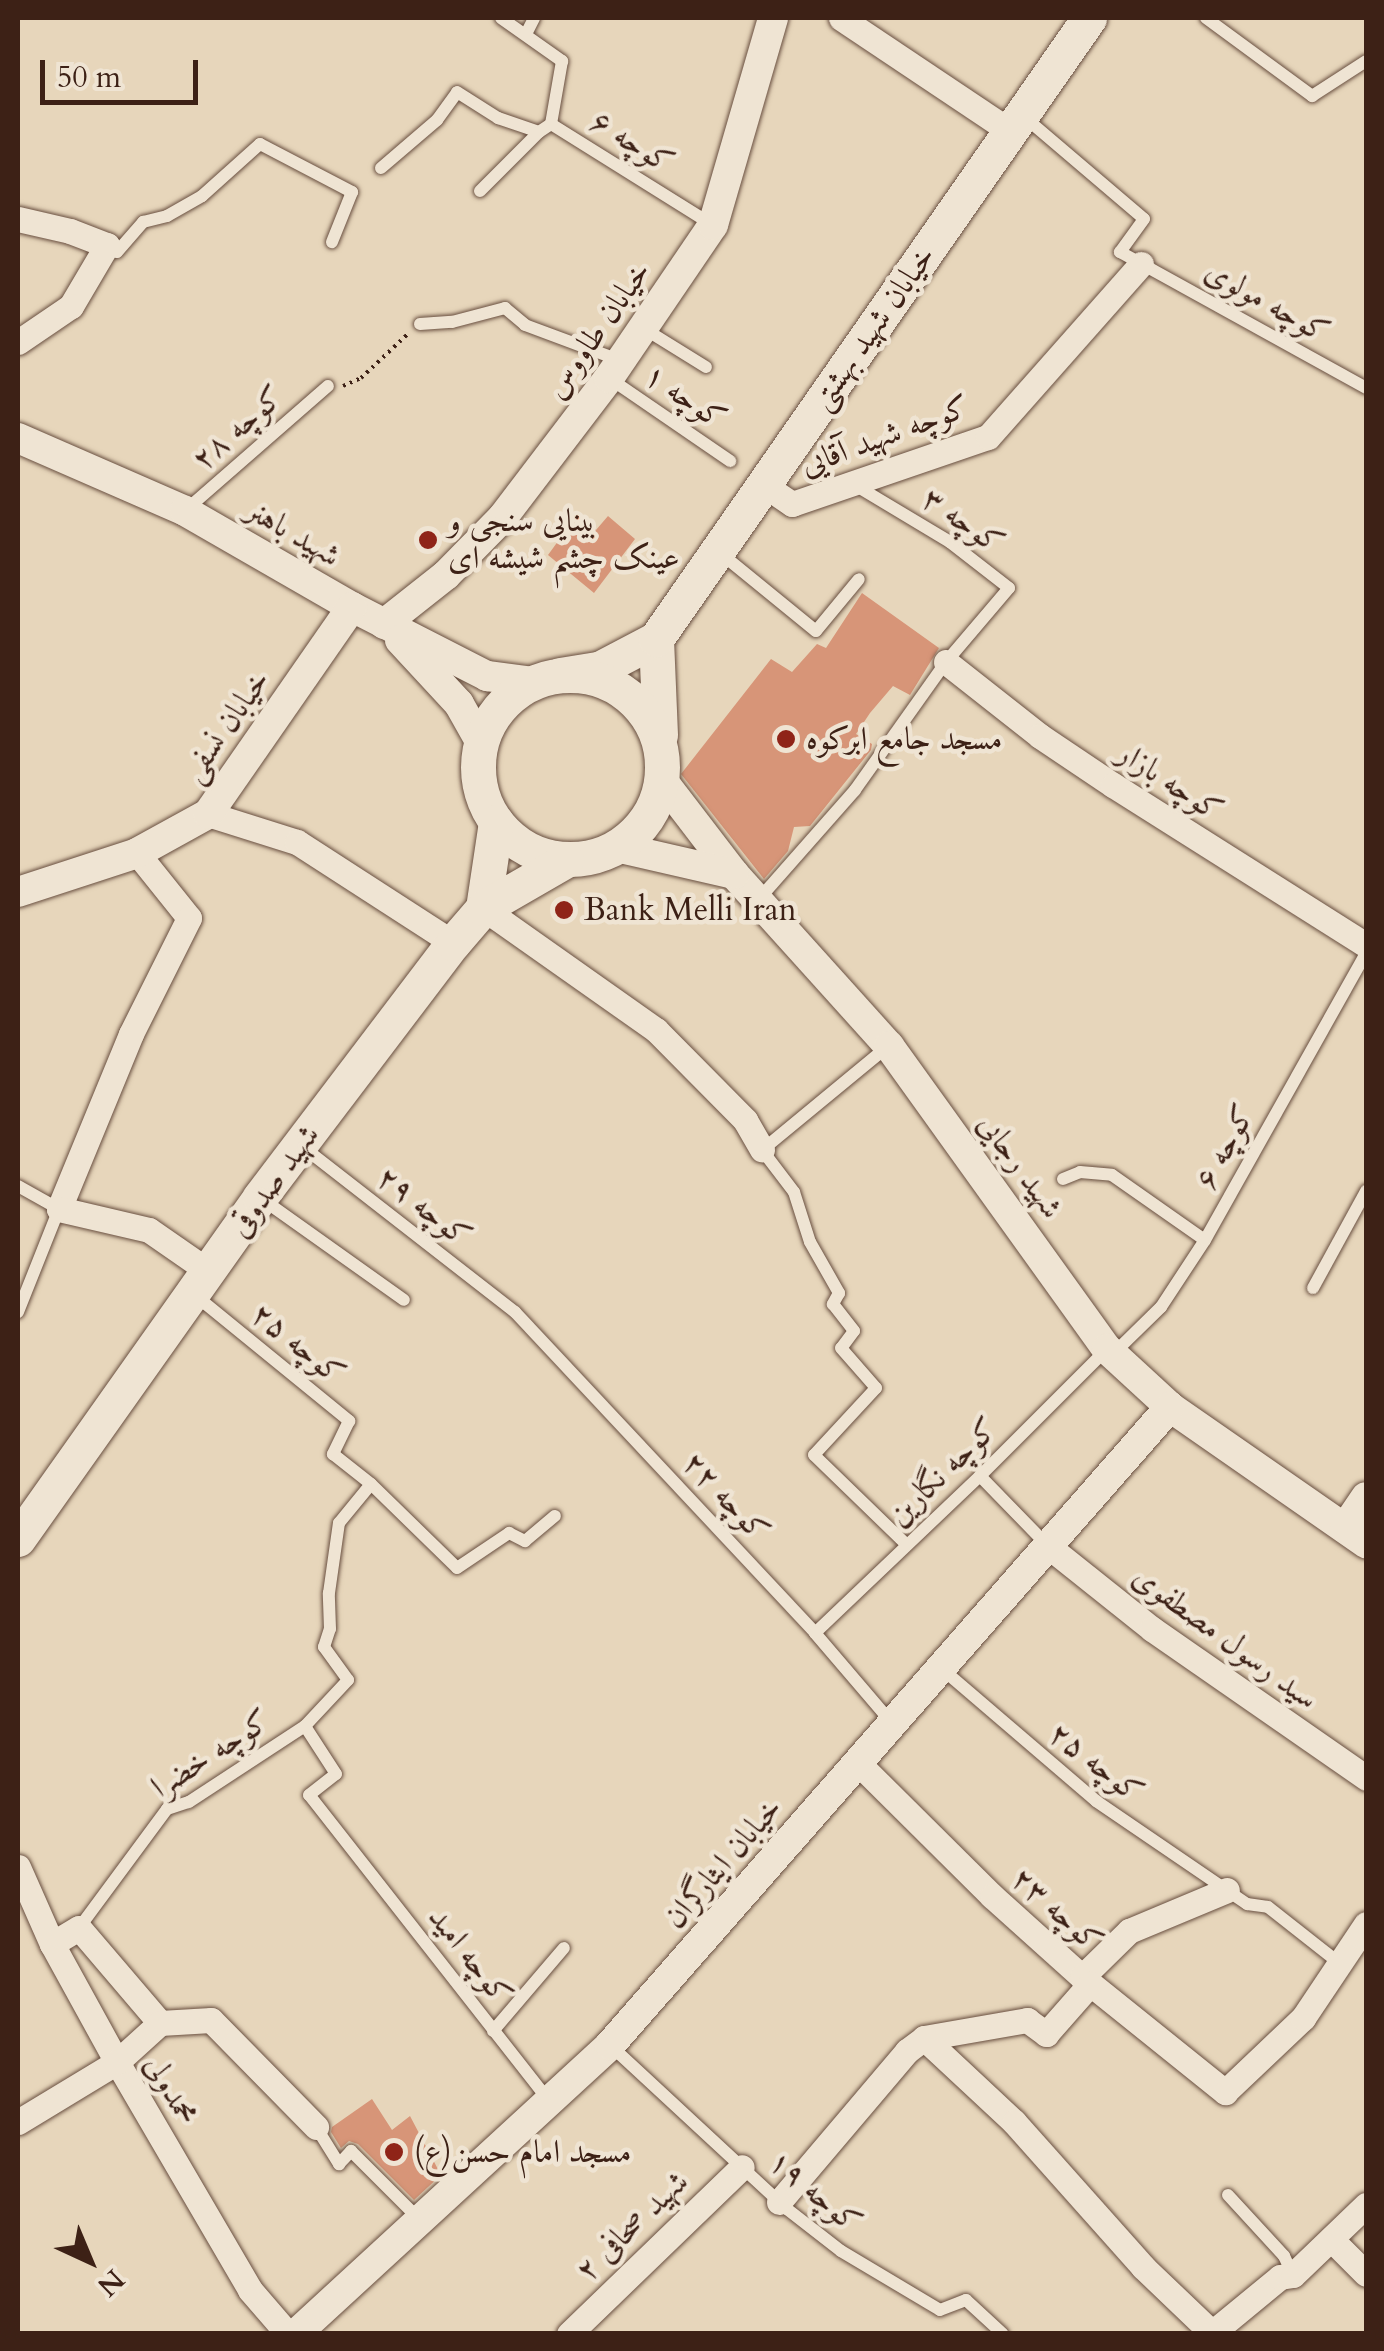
<!DOCTYPE html>
<meta charset="utf-8">
<style>
body{margin:0}
#map{position:relative;width:1384px;height:2351px;overflow:hidden;background:#e7d6bb;font-family:Cardo,Amiri,serif}
div>[style]{position:absolute}
[style*='--x']{left:calc(var(--x)*1px);top:calc(var(--y)*1px);width:calc(var(--w)*1px);rotate:calc(var(--a)*1deg)}
.building>*{inset:0;background:#d79578}
.path>*{height:4px;margin-top:-2px;transform-origin:0;background:repeating-linear-gradient(90deg,#3d2116 0 2.5px,transparent 0 7.5px)}
.roads{filter:drop-shadow(0 0 2px #684e3f) drop-shadow(0 0 2px #684e3f)}
.service>*{height:12px;margin:-6px;padding:0 6px;transform-origin:6px;border-radius:6px;background:#efe4d3}
.minor>*{height:25px;margin:-12.5px;padding:0 12.5px;transform-origin:12.5px;border-radius:12.5px;background:#efe4d3}
.tertiary>*{height:30px;margin:-15px;padding:0 15px;transform-origin:15px;border-radius:15px;background:#efe4d3}
.secondary>*{height:35px;margin:-17.5px;padding:0 17.5px;transform-origin:17.5px;border-radius:17.5px;background:#efe4d3}
.secondary>.ring{margin:-17.5px;padding:0;box-sizing:content-box;background:none;border:35px solid #efe4d3;border-radius:50%}
.dots>*{width:28px;height:28px;translate:-50% -50%;box-sizing:border-box;border:5px solid #efe4d3;border-radius:50%}
span{translate:-50% -50%;white-space:nowrap;text-align:center;line-height:1.15;-webkit-text-stroke:9px #efe4d3;paint-order:stroke}
.street-label{font-size:32px;color:#3d2116}
.poi-label{font-size:32px;color:#3d2116}
.left{translate:0 -50%;text-align:left}
.frame{position:absolute;inset:0;border:20px solid #3d2116;pointer-events:none}
.north{position:absolute;left:40px;top:2211px;width:100px;height:100px;-webkit-text-stroke:8px #efe4d3;paint-order:stroke;rotate:136deg;font-size:28px;font-weight:700;line-height:40px;text-align:center;color:#3d2116}
.north::after{content:'';display:block;margin:auto;width:35px;height:45px;background:#3d2116;clip-path:polygon(50% 0,100% 100%,50% 72%,0 100%)}
.scale{position:absolute;left:40px;top:60px;width:158px;height:45px;box-sizing:border-box;border:5px solid #3d2116;border-top:0;padding-left:12px;font-size:30px;line-height:35px;white-space:nowrap;color:#3d2116;-webkit-text-stroke:8px #efe4d3;paint-order:stroke}
</style>
<div id="map">
<div class="building">
<i style="clip-path:polygon(577px 515px,596px 530px,608px 516px,635px 539px,594px 593px,548px 555px)"></i>
<i style="clip-path:polygon(862px 593px,939px 648px,910px 695px,893px 686px,870px 713px,856px 734px,872px 744px,871px 750px,810px 826px,794px 827px,788px 851px,764px 879px,681px 774px,771px 659px,792px 672px,817px 644px,826px 648px)"></i>
<i style="clip-path:polygon(372px 2099px,392px 2130px,410px 2116px,441px 2175px,414px 2200px,358px 2144px,349px 2141px,341px 2148px,331px 2132px,332px 2127px)"></i>
</div>
<div class="path">
<i style="--x:343;--y:386;--w:20;--a:-24"></i>
<i style="--x:361;--y:378;--w:66;--a:-43.2"></i>
</div>
<div class="roads">
<div class="service">
<i style="--x:501;--y:18;--w:75;--a:35.2"></i>
<i style="--x:562;--y:61;--w:64;--a:99.9"></i>
<i style="--x:1206;--y:18;--w:132;--a:36.3"></i>
<i style="--x:1312;--y:96;--w:64;--a:-32.9"></i>
<i style="--x:526;--y:34;--w:18;--a:-63"></i>
<i style="--x:1022;--y:115;--w:160;--a:40.4"></i>
<i style="--x:1144;--y:219;--w:41;--a:126"></i>
<i style="--x:1120;--y:252;--w:281;--a:28.9"></i>
<i style="--x:381;--y:168;--w:74;--a:-40.6"></i>
<i style="--x:437;--y:120;--w:34;--a:-54"></i>
<i style="--x:457;--y:92;--w:49;--a:32.4"></i>
<i style="--x:498;--y:118;--w:43;--a:18.9"></i>
<i style="--x:539;--y:132;--w:14;--a:-34"></i>
<i style="--x:551;--y:124;--w:189;--a:32"></i>
<i style="--x:480;--y:191;--w:83;--a:-45"></i>
<i style="--x:107;--y:245;--w:12;--a:35"></i>
<i style="--x:117;--y:252;--w:40;--a:-49"></i>
<i style="--x:143;--y:222;--w:25;--a:-14"></i>
<i style="--x:167;--y:216;--w:40;--a:-29.7"></i>
<i style="--x:202;--y:196;--w:78;--a:-41.9"></i>
<i style="--x:260;--y:144;--w:104;--a:27.6"></i>
<i style="--x:352;--y:192;--w:54;--a:111.8"></i>
<i style="--x:420;--y:324;--w:32;--a:-4"></i>
<i style="--x:452;--y:322;--w:55;--a:-14.8"></i>
<i style="--x:505;--y:308;--w:26;--a:40"></i>
<i style="--x:525;--y:325;--w:100;--a:20.4"></i>
<i style="--x:643;--y:328;--w:74;--a:31.8"></i>
<i style="--x:609;--y:378;--w:147;--a:34.4"></i>
<i style="--x:187;--y:509;--w:187;--a:-41.1"></i>
<i style="--x:719;--y:552;--w:125;--a:39.2"></i>
<i style="--x:816;--y:631;--w:67;--a:-50.4"></i>
<i style="--x:759;--y:899;--w:145;--a:-48.6"></i>
<i style="--x:855;--y:790;--w:157;--a:-54.6"></i>
<i style="--x:946;--y:662;--w:97;--a:-49.6"></i>
<i style="--x:1009;--y:588;--w:75;--a:-142.1"></i>
<i style="--x:950;--y:542;--w:113;--a:-149.1"></i>
<i style="--x:887;--y:1047;--w:162;--a:140.5"></i>
<i style="--x:762;--y:1150;--w:53;--a:52.7"></i>
<i style="--x:794;--y:1192;--w:52;--a:72.3"></i>
<i style="--x:810;--y:1242;--w:59;--a:60.4"></i>
<i style="--x:839;--y:1293;--w:13;--a:119"></i>
<i style="--x:833;--y:1304;--w:34;--a:52"></i>
<i style="--x:854;--y:1331;--w:21;--a:127"></i>
<i style="--x:841;--y:1348;--w:53;--a:48.8"></i>
<i style="--x:876;--y:1388;--w:91;--a:132.8"></i>
<i style="--x:814;--y:1455;--w:129;--a:44.1"></i>
<i style="--x:303;--y:1147;--w:269;--a:37.9"></i>
<i style="--x:515;--y:1312;--w:439;--a:46.9"></i>
<i style="--x:815;--y:1633;--w:117;--a:49.5"></i>
<i style="--x:1063;--y:1179;--w:18;--a:-22"></i>
<i style="--x:1080;--y:1172;--w:32;--a:5"></i>
<i style="--x:1112;--y:1175;--w:113;--a:35"></i>
<i style="--x:18;--y:1186;--w:47;--a:29.3"></i>
<i style="--x:59;--y:1209;--w:111;--a:111.7"></i>
<i style="--x:262;--y:1199;--w:174;--a:35.4"></i>
<i style="--x:1313;--y:1288;--w:111;--a:-61.3"></i>
<i style="--x:196;--y:1296;--w:198;--a:39.2"></i>
<i style="--x:349;--y:1421;--w:37;--a:116"></i>
<i style="--x:333;--y:1454;--w:48;--a:38.3"></i>
<i style="--x:1113;--y:1354;--w:67;--a:-44.4"></i>
<i style="--x:1161;--y:1307;--w:80;--a:-56.7"></i>
<i style="--x:1205;--y:1240;--w:329;--a:-60.7"></i>
<i style="--x:980;--y:1476;--w:98;--a:45.8"></i>
<i style="--x:815;--y:1633;--w:228;--a:-43.6"></i>
<i style="--x:980;--y:1476;--w:180;--a:-45"></i>
<i style="--x:941;--y:1668;--w:204;--a:40.6"></i>
<i style="--x:1096;--y:1801;--w:183;--a:34.3"></i>
<i style="--x:1247;--y:1904;--w:21;--a:8"></i>
<i style="--x:1268;--y:1907;--w:89;--a:38.2"></i>
<i style="--x:79;--y:1928;--w:148;--a:-53.5"></i>
<i style="--x:167;--y:1809;--w:23;--a:-18"></i>
<i style="--x:189;--y:1802;--w:139;--a:-33.2"></i>
<i style="--x:493;--y:2031;--w:109;--a:-49.5"></i>
<i style="--x:611;--y:2046;--w:240;--a:42.8"></i>
<i style="--x:787;--y:2209;--w:68;--a:37.9"></i>
<i style="--x:841;--y:2251;--w:115;--a:30.8"></i>
<i style="--x:940;--y:2310;--w:28;--a:-21"></i>
<i style="--x:966;--y:2300;--w:50;--a:42.6"></i>
<i style="--x:550;--y:2102;--w:390;--a:-128.1"></i>
<i style="--x:309;--y:1795;--w:34;--a:-38"></i>
<i style="--x:336;--y:1774;--w:57;--a:-122.9"></i>
<i style="--x:305;--y:1726;--w:63;--a:-46.9"></i>
<i style="--x:348;--y:1680;--w:41;--a:-126"></i>
<i style="--x:324;--y:1647;--w:19;--a:-72"></i>
<i style="--x:330;--y:1629;--w:36;--a:-92"></i>
<i style="--x:329;--y:1593;--w:71;--a:-81.9"></i>
<i style="--x:339;--y:1523;--w:50;--a:-50.6"></i>
<i style="--x:371;--y:1484;--w:120;--a:44.3"></i>
<i style="--x:457;--y:1568;--w:63;--a:-33.9"></i>
<i style="--x:509;--y:1533;--w:18;--a:27"></i>
<i style="--x:525;--y:1541;--w:39;--a:-40"></i>
<i style="--x:316;--y:2127;--w:44;--a:58.1"></i>
<i style="--x:339;--y:2164;--w:18;--a:-47"></i>
<i style="--x:351;--y:2151;--w:98;--a:45"></i>
<i style="--x:1228;--y:2195;--w:83;--a:47.4"></i>
<i style="--x:1284;--y:2256;--w:21;--a:65"></i>
</div>
<div class="minor">
<i style="--x:841;--y:18;--w:203;--a:33.8"></i>
<i style="--x:18;--y:219;--w:53;--a:13"></i>
<i style="--x:70;--y:231;--w:40;--a:21"></i>
<i style="--x:107;--y:245;--w:71;--a:120.5"></i>
<i style="--x:71;--y:306;--w:64;--a:145.8"></i>
<i style="--x:764;--y:485;--w:34;--a:34"></i>
<i style="--x:792;--y:504;--w:207;--a:-18.9"></i>
<i style="--x:988;--y:437;--w:231;--a:-48.5"></i>
<i style="--x:946;--y:662;--w:120;--a:38.2"></i>
<i style="--x:1040;--y:736;--w:88;--a:33.9"></i>
<i style="--x:1113;--y:785;--w:299;--a:32.3"></i>
<i style="--x:208;--y:814;--w:93;--a:17.5"></i>
<i style="--x:297;--y:842;--w:186;--a:32.9"></i>
<i style="--x:137;--y:853;--w:83;--a:51.3"></i>
<i style="--x:189;--y:918;--w:130;--a:116.6"></i>
<i style="--x:131;--y:1034;--w:189;--a:112.4"></i>
<i style="--x:59;--y:1209;--w:92;--a:13.1"></i>
<i style="--x:149;--y:1230;--w:72;--a:34.8"></i>
<i style="--x:483;--y:908;--w:212;--a:35.2"></i>
<i style="--x:656;--y:1030;--w:127;--a:45.3"></i>
<i style="--x:745;--y:1120;--w:34;--a:60"></i>
<i style="--x:1048;--y:1546;--w:133;--a:38.6"></i>
<i style="--x:1152;--y:1629;--w:261;--a:34.8"></i>
<i style="--x:858;--y:1763;--w:189;--a:44.8"></i>
<i style="--x:992;--y:1896;--w:121;--a:42"></i>
<i style="--x:1082;--y:1977;--w:184;--a:38.8"></i>
<i style="--x:1225;--y:2092;--w:108;--a:-43.5"></i>
<i style="--x:1303;--y:2018;--w:113;--a:-56.2"></i>
<i style="--x:18;--y:1867;--w:84;--a:66.2"></i>
<i style="--x:52;--y:1944;--w:135;--a:61.2"></i>
<i style="--x:117;--y:2062;--w:264;--a:59.7"></i>
<i style="--x:250;--y:2290;--w:58;--a:49.2"></i>
<i style="--x:52;--y:1944;--w:31;--a:-31"></i>
<i style="--x:79;--y:1928;--w:125;--a:49.5"></i>
<i style="--x:160;--y:2023;--w:51;--a:-3.4"></i>
<i style="--x:211;--y:2020;--w:150;--a:45.5"></i>
<i style="--x:1082;--y:1977;--w:66;--a:-44.4"></i>
<i style="--x:1129;--y:1931;--w:106;--a:-22.7"></i>
<i style="--x:924;--y:2038;--w:105;--a:-9.9"></i>
<i style="--x:1027;--y:2020;--w:24;--a:36"></i>
<i style="--x:1046;--y:2034;--w:67;--a:-48.7"></i>
<i style="--x:18;--y:2122;--w:116;--a:-31.2"></i>
<i style="--x:117;--y:2062;--w:58;--a:-42.2"></i>
<i style="--x:779;--y:2202;--w:198;--a:-49.7"></i>
<i style="--x:907;--y:2051;--w:21;--a:-37"></i>
<i style="--x:924;--y:2038;--w:123;--a:43"></i>
<i style="--x:1014;--y:2122;--w:194;--a:48.3"></i>
<i style="--x:1143;--y:2267;--w:95;--a:43.7"></i>
<i style="--x:1212;--y:2333;--w:88;--a:-39.5"></i>
<i style="--x:1280;--y:2277;--w:13;--a:-9"></i>
<i style="--x:1293;--y:2275;--w:101;--a:-43.8"></i>
<i style="--x:1331;--y:2239;--w:49;--a:45"></i>
<i style="--x:569;--y:2334;--w:240;--a:-44"></i>
</div>
<div class="tertiary">
<i style="--x:18;--y:438;--w:182;--a:23.6"></i>
<i style="--x:185;--y:511;--w:193;--a:29.9"></i>
<i style="--x:352;--y:607;--w:152;--a:27.1"></i>
<i style="--x:487;--y:676;--w:46;--a:7.4"></i>
<i style="--x:384;--y:624;--w:79;--a:-38.3"></i>
<i style="--x:446;--y:575;--w:81;--a:-45.5"></i>
<i style="--x:503;--y:517;--w:175;--a:-52.7"></i>
<i style="--x:609;--y:378;--w:185;--a:-55.8"></i>
<i style="--x:713;--y:225;--w:216;--a:-73.8"></i>
<i style="--x:400;--y:640;--w:87;--a:47.3"></i>
<i style="--x:459;--y:704;--w:45;--a:60.6"></i>
<i style="--x:662;--y:780;--w:118;--a:52.5"></i>
<i style="--x:734;--y:874;--w:232;--a:48"></i>
<i style="--x:889;--y:1046;--w:373;--a:54.3"></i>
<i style="--x:1107;--y:1349;--w:86;--a:42.6"></i>
<i style="--x:1170;--y:1407;--w:239;--a:34.8"></i>
<i style="--x:616;--y:847;--w:121;--a:12.9"></i>
<i style="--x:18;--y:892;--w:125;--a:-18.1"></i>
<i style="--x:137;--y:853;--w:81;--a:-28.8"></i>
<i style="--x:208;--y:814;--w:252;--a:-55.2"></i>
<i style="--x:1345;--y:1528;--w:37;--a:-56"></i>
<i style="--x:296;--y:2334;--w:427;--a:-42.6"></i>
<i style="--x:610;--y:2045;--w:849;--a:-48.73"></i>
</div>
<div class="secondary">
<i style="--x:656;--y:639;--w:96;--a:87.6"></i>
<i style="--x:560;--y:675;--w:39;--a:-9"></i>
<i style="--x:599;--y:669;--w:64;--a:-27.8"></i>
<i style="--x:656;--y:639;--w:757;--a:-55.11"></i>
<i class="ring" style="left:478px;top:675px;width:149px;height:149px"></i>
<i style="--x:483;--y:908;--w:87;--a:-81.4"></i>
<i style="--x:18;--y:1539;--w:419;--a:-54.7"></i>
<i style="--x:260;--y:1197;--w:319;--a:-52.8"></i>
<i style="--x:453;--y:943;--w:46;--a:-49.4"></i>
<i style="--x:483;--y:908;--w:96;--a:-30"></i>
</div>
</div>
<div class="dots">
<i style="left:428px;top:540px;background:#8f2418"></i>
<i style="left:786px;top:739px;background:#8f2418"></i>
<i style="left:564px;top:910px;background:#8f2418"></i>
<i style="left:394px;top:2152px;background:#8f2418"></i>
</div>
<div class="street-label">
<span style="left:632px;top:142px;rotate:32deg">کوچه ۶</span>
<span style="left:1267px;top:302px;rotate:29deg">کوچه مولوی</span>
<span style="left:873px;top:328px;rotate:-55deg">خیابان شهید بهشتی</span>
<span style="left:598px;top:330px;rotate:-55deg">خیابان طاووس</span>
<span style="left:685px;top:397px;rotate:34deg">کوچه ۱</span>
<span style="left:238px;top:428px;rotate:-41deg">کوچه ۲۸</span>
<span style="left:885px;top:436px;rotate:-20deg">کوچه شهید آقایی</span>
<span style="left:963px;top:521px;rotate:35deg">کوچه ۳</span>
<span style="left:293px;top:533px;rotate:30deg">شهید باهنر</span>
<span style="left:226px;top:726px;rotate:-55deg">خیابان نسفی</span>
<span style="left:1170px;top:782px;rotate:33deg">کوچه بازار</span>
<span style="left:1225px;top:1147px;rotate:-61deg">کوچه ۶</span>
<span style="left:1020px;top:1166px;rotate:54deg">شهید رجایی</span>
<span style="left:274px;top:1181px;rotate:-54deg">شهید صدوقی</span>
<span style="left:424px;top:1207px;rotate:38deg">کوچه ۲۹</span>
<span style="left:298px;top:1344px;rotate:39deg">کوچه ۲۵</span>
<span style="left:943px;top:1472px;rotate:-44deg">کوچه نگارین</span>
<span style="left:726px;top:1497px;rotate:47deg">کوچه ۲۲</span>
<span style="left:1225px;top:1638px;rotate:36deg">سید رسول مصطفوی</span>
<span style="left:211px;top:1754px;rotate:-33deg">کوچه خضرا</span>
<span style="left:1096px;top:1763px;rotate:38deg">کوچه ۲۵</span>
<span style="left:723px;top:1863px;rotate:-49deg">خیابان ایثارگران</span>
<span style="left:1057px;top:1910px;rotate:42deg">کوچه ۲۳</span>
<span style="left:470px;top:1956px;rotate:52deg">کوچه امید</span>
<span style="left:171px;top:2090px;rotate:60deg">محمدولی</span>
<span style="left:815px;top:2192px;rotate:40deg">کوچه ۱۹</span>
<span style="left:632px;top:2226px;rotate:-44deg">شهید صحافی ۲</span>
</div>
<div class="poi-label">
<span class="left" style="left:448px;top:540px">بینایی سنجی و<br>عینک چشم شیشه ای</span>
<span class="left" style="left:806px;top:739px">مسجد جامع ابرکوه</span>
<span class="left" style="left:584px;top:910px">Bank Melli Iran</span>
<span class="left" style="left:414px;top:2152px">مسجد امام حسن(ع)</span>
</div>
<div class="frame"></div>
<div class="north">N</div>
<div class="scale">50 m</div>
</div>
